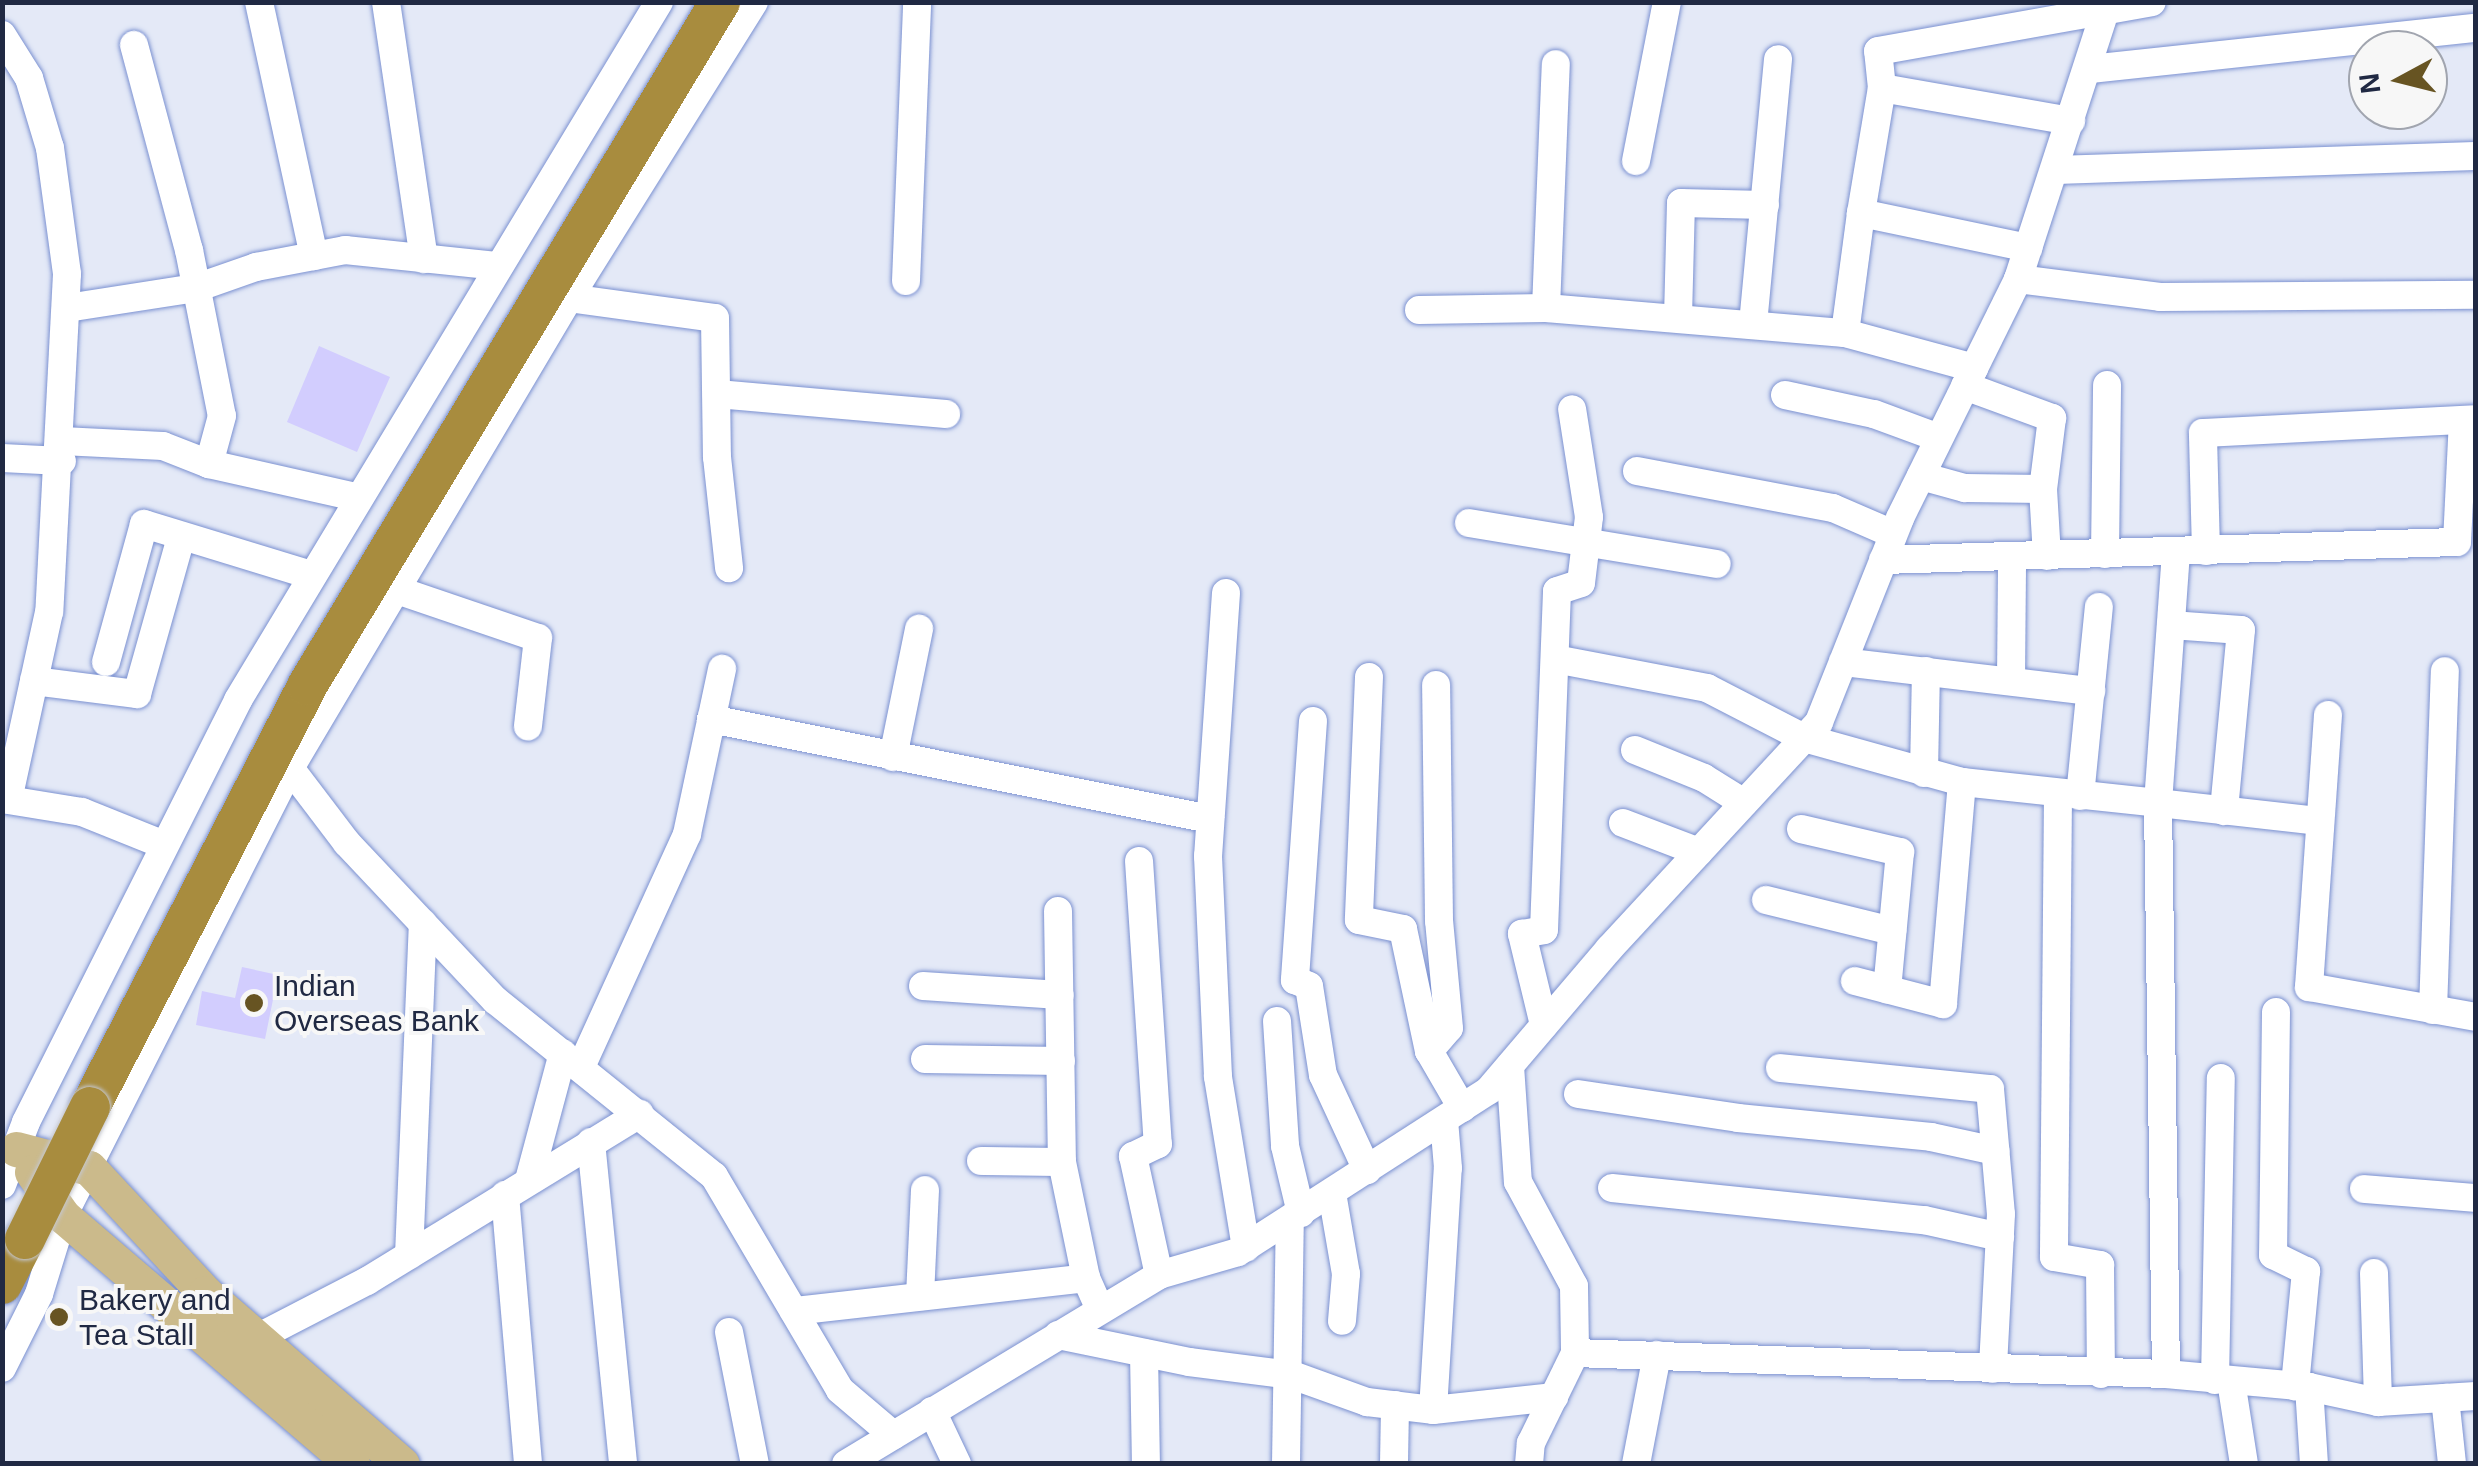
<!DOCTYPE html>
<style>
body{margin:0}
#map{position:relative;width:2478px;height:1466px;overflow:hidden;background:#e4e9f7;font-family:Arial,sans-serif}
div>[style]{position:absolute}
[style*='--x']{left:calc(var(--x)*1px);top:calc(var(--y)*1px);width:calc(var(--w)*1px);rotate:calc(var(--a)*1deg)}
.building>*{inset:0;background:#d2cdfe}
.roads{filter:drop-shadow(0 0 2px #7b91d1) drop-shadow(0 0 2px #7b91d1)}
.minor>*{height:28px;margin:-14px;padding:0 14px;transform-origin:14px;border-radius:14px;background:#fff}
.major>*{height:35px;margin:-17.5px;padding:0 17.5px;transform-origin:17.5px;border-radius:17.5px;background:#cbba8b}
.highway>*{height:40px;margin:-20px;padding:0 20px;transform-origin:20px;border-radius:20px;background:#a88c3e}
.bridges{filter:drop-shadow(0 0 2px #c5c7ce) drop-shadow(0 0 2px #c5c7ce)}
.highway-bridge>*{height:40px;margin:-20px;padding:0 20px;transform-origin:20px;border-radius:20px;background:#a88c3e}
.dots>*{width:28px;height:28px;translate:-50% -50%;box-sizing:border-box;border:5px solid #f7f7f7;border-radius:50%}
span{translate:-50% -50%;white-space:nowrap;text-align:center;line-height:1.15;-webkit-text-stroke:8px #f7f7f7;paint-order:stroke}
.poi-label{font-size:30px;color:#202943}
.left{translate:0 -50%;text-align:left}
.frame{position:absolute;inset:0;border:5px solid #202943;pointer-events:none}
.north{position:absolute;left:2348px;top:30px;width:100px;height:100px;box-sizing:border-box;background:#f7f7f7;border:2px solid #a1a5af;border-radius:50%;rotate:263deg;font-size:28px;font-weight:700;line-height:40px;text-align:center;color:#202943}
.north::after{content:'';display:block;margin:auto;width:35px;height:45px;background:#675422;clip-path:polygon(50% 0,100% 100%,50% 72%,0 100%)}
</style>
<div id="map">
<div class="building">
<i style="clip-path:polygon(319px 346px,390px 377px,357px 452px,287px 422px)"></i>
<i style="clip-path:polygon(242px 967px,278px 975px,265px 1039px,196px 1025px,202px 991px,235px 998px)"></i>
</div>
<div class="roads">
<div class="minor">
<i style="--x:259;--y:2;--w:260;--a:77.8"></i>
<i style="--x:386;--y:2;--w:260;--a:81.6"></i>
<i style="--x:2;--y:35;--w:51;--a:57.9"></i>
<i style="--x:29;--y:78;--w:73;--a:73.3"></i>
<i style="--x:50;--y:148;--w:127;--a:82.3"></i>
<i style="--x:67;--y:274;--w:338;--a:93"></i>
<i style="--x:49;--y:612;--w:192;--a:102.3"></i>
<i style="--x:134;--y:45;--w:212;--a:75"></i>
<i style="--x:189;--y:250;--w:169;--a:78.8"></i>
<i style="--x:222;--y:416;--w:50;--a:105.2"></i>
<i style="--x:2090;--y:69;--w:388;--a:-6.1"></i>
<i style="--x:1882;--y:88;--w:37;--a:-96"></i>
<i style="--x:1878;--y:51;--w:278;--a:-10.1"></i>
<i style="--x:1636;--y:161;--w:162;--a:-79"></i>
<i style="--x:2055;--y:170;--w:421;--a:-1.9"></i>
<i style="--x:1861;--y:213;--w:127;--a:-80.5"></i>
<i style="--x:1882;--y:88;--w:192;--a:9.9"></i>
<i style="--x:2018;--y:279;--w:143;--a:7.2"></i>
<i style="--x:2160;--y:297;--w:316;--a:-0.4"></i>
<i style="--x:906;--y:281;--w:279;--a:-87.7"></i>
<i style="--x:569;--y:298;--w:147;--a:7.8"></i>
<i style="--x:715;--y:318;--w:139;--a:89.2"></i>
<i style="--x:717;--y:457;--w:112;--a:83.8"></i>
<i style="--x:67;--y:308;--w:131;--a:-8.8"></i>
<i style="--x:196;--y:288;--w:64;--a:-19.3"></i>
<i style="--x:256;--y:267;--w:91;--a:-10.8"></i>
<i style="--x:345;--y:250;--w:152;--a:6"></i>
<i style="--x:1546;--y:308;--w:244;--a:-87.7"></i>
<i style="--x:1419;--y:310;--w:127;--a:-0.9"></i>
<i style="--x:1546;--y:308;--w:300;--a:4.8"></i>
<i style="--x:1845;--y:333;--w:134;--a:15.2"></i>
<i style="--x:1678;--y:317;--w:114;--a:-88.5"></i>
<i style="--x:1681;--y:203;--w:84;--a:1.4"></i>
<i style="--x:1753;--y:324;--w:266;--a:-84.6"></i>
<i style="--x:1845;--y:333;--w:121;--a:-82.4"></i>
<i style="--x:1861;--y:213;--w:171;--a:11.8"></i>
<i style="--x:1965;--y:386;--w:93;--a:20.2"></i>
<i style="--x:2052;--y:418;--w:72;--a:97.2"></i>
<i style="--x:2043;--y:489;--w:67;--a:86.6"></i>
<i style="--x:717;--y:394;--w:230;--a:5"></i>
<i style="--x:1785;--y:395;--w:91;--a:12.1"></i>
<i style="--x:1874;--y:414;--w:69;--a:20.3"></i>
<i style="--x:62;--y:441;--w:101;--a:2.8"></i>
<i style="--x:163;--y:446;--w:49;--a:21.4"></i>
<i style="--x:209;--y:464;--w:151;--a:12.7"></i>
<i style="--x:2;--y:458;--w:60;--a:2.9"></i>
<i style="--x:1637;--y:471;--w:199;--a:10.7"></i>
<i style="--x:1833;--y:508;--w:65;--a:23.4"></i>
<i style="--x:1921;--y:476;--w:46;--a:15.3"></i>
<i style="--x:1965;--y:488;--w:78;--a:0.7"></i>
<i style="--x:1469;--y:523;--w:251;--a:9.4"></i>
<i style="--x:2206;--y:551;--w:118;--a:-91.5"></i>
<i style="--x:2203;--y:433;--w:273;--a:-2.9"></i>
<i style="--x:2176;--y:552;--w:252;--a:94.1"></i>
<i style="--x:2158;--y:803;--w:162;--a:6.4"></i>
<i style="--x:2105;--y:554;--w:169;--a:-89.3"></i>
<i style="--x:1883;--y:560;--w:574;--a:-1.8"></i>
<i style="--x:2457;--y:542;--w:121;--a:-87.2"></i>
<i style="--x:394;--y:589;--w:152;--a:18.8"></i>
<i style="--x:538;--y:638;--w:89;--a:96.5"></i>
<i style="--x:1226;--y:593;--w:264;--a:93.9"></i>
<i style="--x:1208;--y:856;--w:221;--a:87.4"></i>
<i style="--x:1218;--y:1077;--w:173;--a:80.7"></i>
<i style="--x:2171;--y:625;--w:70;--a:4.1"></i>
<i style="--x:2241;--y:630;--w:182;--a:95.4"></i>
<i style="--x:1555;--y:659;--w:155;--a:10.8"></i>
<i style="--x:1707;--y:688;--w:109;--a:27.3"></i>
<i style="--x:1804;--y:738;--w:164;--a:15.6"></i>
<i style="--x:1962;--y:782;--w:223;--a:94.9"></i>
<i style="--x:1943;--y:1004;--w:91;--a:-165.4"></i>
<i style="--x:106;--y:662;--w:143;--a:-74.6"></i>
<i style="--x:144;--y:524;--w:175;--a:17"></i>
<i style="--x:1843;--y:662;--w:250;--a:6.7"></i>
<i style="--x:1369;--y:677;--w:243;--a:92.4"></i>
<i style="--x:1359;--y:920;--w:45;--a:11.6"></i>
<i style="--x:1403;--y:929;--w:125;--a:78"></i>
<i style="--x:1429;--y:1051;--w:66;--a:59.9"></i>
<i style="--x:34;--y:681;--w:104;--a:7.2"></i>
<i style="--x:137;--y:694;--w:163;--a:-74.3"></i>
<i style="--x:2011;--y:681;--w:124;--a:-89.5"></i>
<i style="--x:2328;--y:715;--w:273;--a:94"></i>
<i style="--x:2309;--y:987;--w:170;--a:10.2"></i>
<i style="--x:711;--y:719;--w:509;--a:11.33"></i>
<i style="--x:1313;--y:721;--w:260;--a:94"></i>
<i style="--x:1295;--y:980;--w:15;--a:23"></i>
<i style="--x:1309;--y:986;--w:90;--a:81.1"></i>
<i style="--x:1323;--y:1075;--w:105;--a:65.1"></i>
<i style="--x:1635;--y:750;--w:74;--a:22.1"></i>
<i style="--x:1704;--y:778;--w:47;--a:32"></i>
<i style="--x:893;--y:757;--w:131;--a:-78.5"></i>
<i style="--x:290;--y:768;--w:94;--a:52.8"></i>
<i style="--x:347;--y:843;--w:216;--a:46.7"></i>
<i style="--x:495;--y:1000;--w:281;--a:38.8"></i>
<i style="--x:714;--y:1176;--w:248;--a:59.5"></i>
<i style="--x:840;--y:1390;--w:70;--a:40.3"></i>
<i style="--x:1924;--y:773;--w:102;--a:-88.9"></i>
<i style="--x:1962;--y:782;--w:197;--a:6.1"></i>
<i style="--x:2158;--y:803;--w:571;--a:89.2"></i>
<i style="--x:2058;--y:794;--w:463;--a:90.5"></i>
<i style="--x:2054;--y:1257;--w:47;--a:9.9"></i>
<i style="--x:2100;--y:1265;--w:109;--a:89.5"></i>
<i style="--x:2080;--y:796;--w:190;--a:-84.3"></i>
<i style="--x:2;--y:799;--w:81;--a:9.2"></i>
<i style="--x:82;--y:812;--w:88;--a:21.9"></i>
<i style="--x:1623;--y:823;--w:81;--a:20.9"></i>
<i style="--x:1801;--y:829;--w:102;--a:13.1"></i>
<i style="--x:1900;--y:852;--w:138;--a:95.4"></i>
<i style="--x:1139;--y:861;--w:284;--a:86.2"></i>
<i style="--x:1158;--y:1144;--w:28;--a:154"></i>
<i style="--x:1133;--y:1156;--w:122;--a:77.7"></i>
<i style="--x:1766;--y:900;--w:130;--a:13.8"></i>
<i style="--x:1058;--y:911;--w:251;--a:89.1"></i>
<i style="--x:1062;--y:1162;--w:118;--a:78.3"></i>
<i style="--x:1086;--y:1278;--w:35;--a:66"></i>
<i style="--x:923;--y:986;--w:137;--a:3.8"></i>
<i style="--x:2433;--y:1010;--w:339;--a:-88"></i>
<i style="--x:2276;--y:1012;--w:243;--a:90.7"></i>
<i style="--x:2273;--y:1255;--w:37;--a:26"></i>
<i style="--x:2306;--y:1271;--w:116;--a:95.5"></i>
<i style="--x:1277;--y:1021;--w:125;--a:86.3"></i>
<i style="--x:1285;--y:1146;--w:69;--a:76.6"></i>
<i style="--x:1544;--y:1025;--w:94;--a:-103.6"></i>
<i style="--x:1522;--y:934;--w:22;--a:-10"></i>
<i style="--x:1544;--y:930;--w:339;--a:-87.8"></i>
<i style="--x:1557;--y:591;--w:25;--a:-18"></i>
<i style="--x:1581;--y:583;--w:66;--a:-83.1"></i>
<i style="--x:1589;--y:517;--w:109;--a:-98.9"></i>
<i style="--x:1429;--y:1051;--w:30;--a:-49"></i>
<i style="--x:1449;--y:1028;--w:107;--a:-95.3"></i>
<i style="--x:1439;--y:921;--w:236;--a:-90.7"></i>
<i style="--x:925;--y:1059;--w:136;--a:0.8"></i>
<i style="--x:1510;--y:1066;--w:116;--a:86.1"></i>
<i style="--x:1518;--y:1182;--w:118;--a:61.7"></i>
<i style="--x:1574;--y:1286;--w:67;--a:89.1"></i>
<i style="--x:581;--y:1067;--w:256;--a:-65.5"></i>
<i style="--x:687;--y:834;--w:169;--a:-78"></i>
<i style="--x:1780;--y:1068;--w:211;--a:5.7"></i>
<i style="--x:1990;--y:1089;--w:125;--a:85"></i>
<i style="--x:2001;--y:1214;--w:155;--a:93"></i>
<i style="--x:1578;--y:1094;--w:162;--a:8.5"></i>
<i style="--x:1738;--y:1118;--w:194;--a:5.6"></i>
<i style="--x:1931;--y:1137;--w:66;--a:12.2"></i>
<i style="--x:591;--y:1142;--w:324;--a:84.3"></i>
<i style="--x:981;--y:1161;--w:81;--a:0.7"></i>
<i style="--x:529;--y:1180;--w:131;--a:-75"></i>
<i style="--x:2;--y:1185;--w:67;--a:-69.1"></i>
<i style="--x:26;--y:1122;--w:472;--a:-63.3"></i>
<i style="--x:238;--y:700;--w:815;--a:-58.9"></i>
<i style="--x:1612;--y:1188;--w:314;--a:5.9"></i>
<i style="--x:1924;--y:1220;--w:78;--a:12.6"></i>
<i style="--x:2364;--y:1189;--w:112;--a:4.6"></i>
<i style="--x:1332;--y:1193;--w:82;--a:80.2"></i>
<i style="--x:1346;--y:1274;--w:47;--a:94.9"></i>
<i style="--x:505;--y:1195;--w:270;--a:85.1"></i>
<i style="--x:409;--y:1255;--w:332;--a:-87.6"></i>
<i style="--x:2374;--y:1273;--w:129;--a:88.2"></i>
<i style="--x:920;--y:1296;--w:106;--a:-87.3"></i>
<i style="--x:794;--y:1311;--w:294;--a:-6.4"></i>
<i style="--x:729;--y:1332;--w:135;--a:78.9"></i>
<i style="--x:1058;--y:1335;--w:134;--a:11.6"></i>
<i style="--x:1189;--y:1362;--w:104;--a:7.2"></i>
<i style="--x:1292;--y:1375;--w:80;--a:19.8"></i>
<i style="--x:1367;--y:1402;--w:66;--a:6.9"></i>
<i style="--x:1433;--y:1410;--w:122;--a:-6.1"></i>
<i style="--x:255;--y:1339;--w:126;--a:-27.4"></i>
<i style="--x:367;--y:1281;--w:320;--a:-31.5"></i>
<i style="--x:1144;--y:1353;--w:111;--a:89"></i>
<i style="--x:2;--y:1368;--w:83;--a:-63.4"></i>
<i style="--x:39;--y:1294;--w:82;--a:-72.9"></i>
<i style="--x:63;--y:1216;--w:502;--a:-63.13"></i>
<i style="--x:290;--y:768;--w:547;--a:-59.31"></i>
<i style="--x:569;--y:298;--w:349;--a:-58"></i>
<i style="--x:2215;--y:1380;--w:302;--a:-88.9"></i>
<i style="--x:2231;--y:1381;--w:84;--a:81.1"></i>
<i style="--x:2309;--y:1387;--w:77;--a:86.3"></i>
<i style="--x:2445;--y:1398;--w:66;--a:83.9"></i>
<i style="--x:1433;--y:1410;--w:242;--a:-86.5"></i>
<i style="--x:1448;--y:1168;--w:48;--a:-94.8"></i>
<i style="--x:932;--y:1411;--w:59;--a:64.7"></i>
<i style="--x:846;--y:1464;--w:366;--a:-31.1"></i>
<i style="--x:1159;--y:1275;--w:82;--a:-16.2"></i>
<i style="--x:1238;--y:1252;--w:299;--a:-32.8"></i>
<i style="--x:1489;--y:1090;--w:185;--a:-49.6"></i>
<i style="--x:1609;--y:949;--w:309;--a:-47.2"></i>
<i style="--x:1819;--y:722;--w:219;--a:-68.3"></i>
<i style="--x:1900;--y:518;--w:267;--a:-63.7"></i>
<i style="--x:2018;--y:279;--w:291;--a:-72"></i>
<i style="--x:1286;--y:1464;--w:244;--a:-89.1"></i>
<i style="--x:1394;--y:1464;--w:59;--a:-89"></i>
<i style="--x:1529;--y:1464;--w:21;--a:-85"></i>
<i style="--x:1531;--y:1443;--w:100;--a:-63.9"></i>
<i style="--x:1575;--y:1353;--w:591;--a:2.04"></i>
<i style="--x:2166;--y:1374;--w:144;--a:5.2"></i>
<i style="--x:2309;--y:1387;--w:71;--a:12.3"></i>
<i style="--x:2378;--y:1402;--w:98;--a:-3.5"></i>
<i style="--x:1636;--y:1464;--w:111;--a:-79.1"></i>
</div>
<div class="major">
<i style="--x:16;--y:1149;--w:75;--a:14.6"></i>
<i style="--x:89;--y:1168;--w:171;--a:47.1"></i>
<i style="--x:205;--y:1293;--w:261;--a:41"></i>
<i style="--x:32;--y:1172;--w:54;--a:54.8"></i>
<i style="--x:63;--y:1216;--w:381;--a:40.6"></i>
</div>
<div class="highway">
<i style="--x:90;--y:1107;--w:474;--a:-62.7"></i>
<i style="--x:307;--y:686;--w:799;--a:-58.88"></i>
<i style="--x:2;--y:1284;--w:51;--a:-62.9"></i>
</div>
</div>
<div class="bridges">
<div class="highway-bridge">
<i style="--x:25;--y:1239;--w:147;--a:-63.8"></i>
</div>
</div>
<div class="dots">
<i style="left:254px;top:1003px;background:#675422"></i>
<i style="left:59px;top:1317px;background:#675422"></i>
</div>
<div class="poi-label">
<span class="left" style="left:274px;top:1003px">Indian<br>Overseas Bank</span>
<span class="left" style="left:79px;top:1317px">Bakery and<br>Tea Stall</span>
</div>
<div class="frame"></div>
<div class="north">N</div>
</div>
